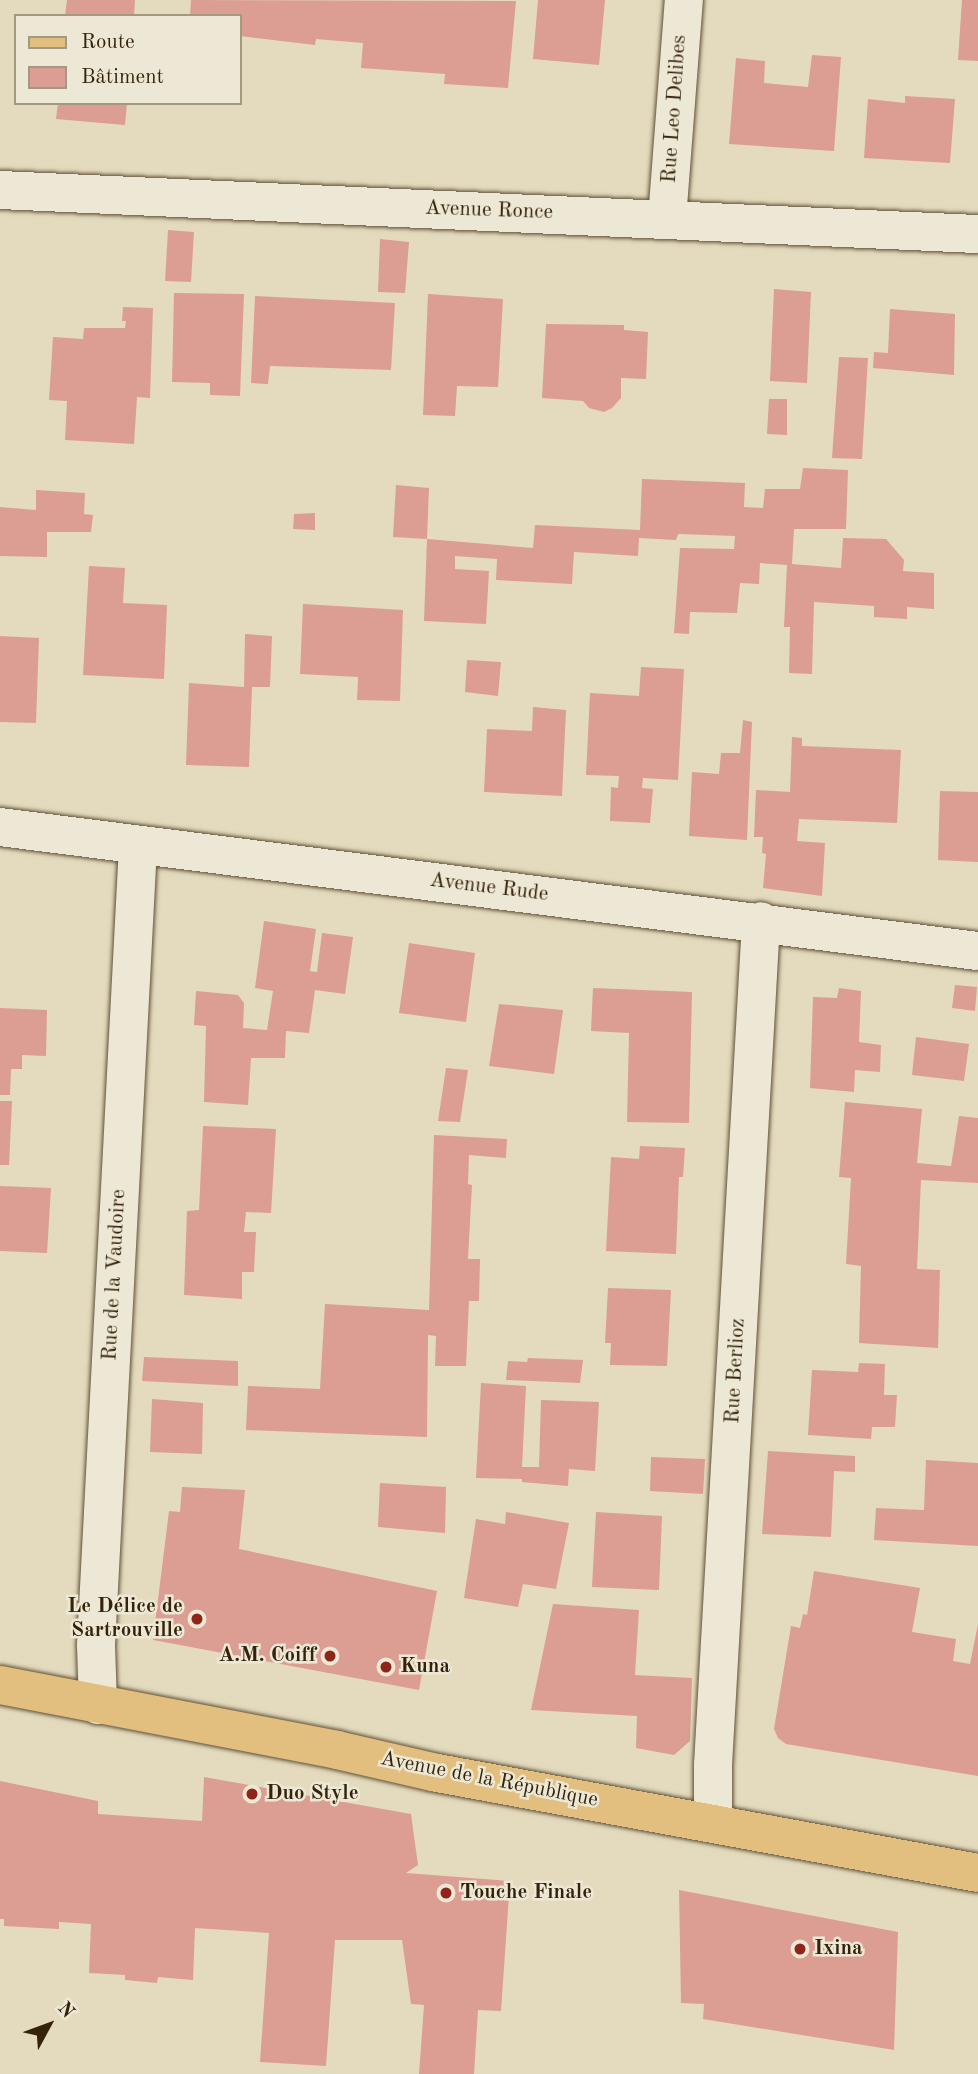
<!DOCTYPE html>
<meta charset="utf-8">
<style>
body{margin:0}
#map{position:relative;width:978px;height:2074px;overflow:hidden;background:#e4dbbe;font-family:"Old Standard TT",serif}
div>[style]{position:absolute}
[style*='--x']{left:calc(var(--x)*1px);top:calc(var(--y)*1px);width:calc(var(--w)*1px);rotate:calc(var(--a)*1deg)}
.building>*{inset:0;background:#dc9d92}
.roads{filter:drop-shadow(0 0 2px #605036) drop-shadow(0 0 2px #605036)}
.street>*{height:38px;margin:-19px;padding:0 19px;transform-origin:19px;border-radius:19px;background:#ede8d5}
.primary>*{height:38px;margin:-19px;padding:0 19px;transform-origin:19px;border-radius:19px;background:#e2be7f}
.dots>*{width:19px;height:19px;translate:-50% -50%;box-sizing:border-box;border:4px solid #ede8d5;border-radius:50%}
span{translate:-50% -50%;white-space:nowrap;text-align:center;line-height:1.15;-webkit-text-stroke:5px #ede8d5;paint-order:stroke}
.street-label{font-size:21px;color:#342209}
.poi-label{font-size:21px;color:#342209;font-weight:700}
.right{translate:-100% -50%;text-align:right}
.left{translate:0 -50%;text-align:left}
.legend{position:absolute;left:14px;top:14px;width:228px;height:91px;box-sizing:border-box;background:#ede8d5;border:2px solid #a39983;margin:0;padding:9px 12px;list-style:none;font-size:21px;color:#342209}
.legend li{display:flex;align-items:center;gap:14px;height:35px}
.legend b{width:35px;border:2px solid #a39983}
.north{position:absolute;left:14px;top:1990px;width:70px;height:70px;-webkit-text-stroke:5px #ede8d5;paint-order:stroke;rotate:49deg;font-size:19px;font-weight:700;line-height:28px;text-align:center;color:#342209}
.north::after{content:'';display:block;margin:auto;width:24px;height:32px;background:#342209;clip-path:polygon(50% 0,100% 100%,50% 72%,0 100%)}
</style>
<div id="map">
<div class="building">
<i style="clip-path:polygon(67px 0,135px 0,134px 16px,65px 16px)"></i>
<i style="clip-path:polygon(191px 0,516px 1px,508px 88px,444px 84px,445px 74px,361px 68px,363px 43px,316px 39px,315px 45px,240px 36px,240px 16px,190px 16px)"></i>
<i style="clip-path:polygon(538px 0,605px 0,599px 65px,533px 59px)"></i>
<i style="clip-path:polygon(962px 0,978px 0,978px 61px,958px 60px)"></i>
<i style="clip-path:polygon(812px 55px,841px 57px,834px 151px,729px 144px,736px 58px,765px 61px,764px 83px,808px 87px)"></i>
<i style="clip-path:polygon(905px 96px,955px 99px,950px 163px,864px 158px,868px 99px,905px 103px)"></i>
<i style="clip-path:polygon(58px 103px,127px 103px,125px 125px,56px 119px)"></i>
<i style="clip-path:polygon(168px 230px,194px 232px,191px 282px,165px 281px)"></i>
<i style="clip-path:polygon(380px 239px,409px 242px,405px 293px,378px 292px)"></i>
<i style="clip-path:polygon(774px 289px,811px 292px,807px 383px,770px 381px)"></i>
<i style="clip-path:polygon(174px 293px,244px 294px,240px 396px,210px 395px,210px 383px,172px 382px)"></i>
<i style="clip-path:polygon(428px 294px,503px 299px,498px 387px,457px 386px,455px 416px,423px 415px)"></i>
<i style="clip-path:polygon(255px 296px,395px 303px,391px 370px,270px 366px,268px 384px,251px 383px)"></i>
<i style="clip-path:polygon(123px 307px,153px 308px,150px 398px,137px 397px,134px 444px,65px 440px,67px 401px,49px 400px,53px 337px,83px 339px,84px 328px,125px 328px,126px 321px,122px 321px)"></i>
<i style="clip-path:polygon(890px 309px,955px 314px,954px 375px,873px 368px,874px 352px,888px 353px)"></i>
<i style="clip-path:polygon(546px 324px,624px 325px,624px 330px,648px 332px,646px 379px,621px 378px,621px 398px,612px 408px,604px 412px,589px 408px,583px 401px,542px 398px)"></i>
<i style="clip-path:polygon(839px 357px,868px 358px,862px 459px,832px 458px)"></i>
<i style="clip-path:polygon(769px 399px,787px 399px,787px 435px,767px 434px)"></i>
<i style="clip-path:polygon(803px 468px,848px 470px,846px 529px,794px 529px,792px 564px,841px 568px,843px 538px,886px 539px,904px 560px,903px 571px,934px 573px,934px 609px,907px 607px,907px 619px,874px 617px,874px 606px,814px 602px,812px 674px,789px 673px,790px 627px,784px 627px,787px 565px,760px 563px,759px 584px,740px 583px,737px 613px,690px 612px,689px 634px,674px 633px,680px 548px,734px 549px,735px 536px,678px 534px,676px 540px,639px 538px,638px 556px,574px 552px,572px 584px,496px 580px,497px 559px,455px 556px,455px 569px,489px 571px,486px 624px,424px 621px,427px 539px,533px 548px,535px 525px,640px 530px,642px 479px,745px 483px,744px 507px,763px 508px,765px 489px,800px 489px)"></i>
<i style="clip-path:polygon(396px 485px,429px 488px,427px 539px,393px 537px)"></i>
<i style="clip-path:polygon(36px 490px,85px 493px,84px 514px,93px 515px,91px 532px,47px 532px,47px 557px,0 556px,0 507px,36px 510px)"></i>
<i style="clip-path:polygon(315px 513px,315px 530px,293px 529px,294px 514px)"></i>
<i style="clip-path:polygon(89px 566px,125px 568px,123px 603px,167px 605px,164px 679px,83px 675px)"></i>
<i style="clip-path:polygon(303px 604px,403px 610px,400px 701px,357px 700px,358px 677px,300px 674px)"></i>
<i style="clip-path:polygon(245px 634px,272px 636px,270px 687px,252px 687px,249px 767px,186px 765px,189px 683px,244px 687px)"></i>
<i style="clip-path:polygon(0 636px,39px 638px,36px 723px,0 722px)"></i>
<i style="clip-path:polygon(467px 660px,501px 662px,498px 696px,465px 692px)"></i>
<i style="clip-path:polygon(641px 667px,684px 669px,678px 780px,643px 778px,642px 788px,653px 789px,650px 823px,610px 821px,611px 787px,618px 788px,619px 776px,586px 775px,590px 693px,639px 696px)"></i>
<i style="clip-path:polygon(533px 707px,566px 710px,562px 796px,484px 792px,487px 729px,532px 731px)"></i>
<i style="clip-path:polygon(743px 720px,752px 722px,747px 840px,689px 836px,692px 772px,719px 774px,721px 753px,740px 753px)"></i>
<i style="clip-path:polygon(792px 737px,802px 738px,802px 746px,901px 750px,897px 823px,799px 819px,797px 841px,825px 843px,822px 896px,763px 888px,766px 854px,762px 853px,763px 837px,754px 837px,756px 790px,790px 792px)"></i>
<i style="clip-path:polygon(940px 791px,978px 792px,978px 862px,938px 860px)"></i>
<i style="clip-path:polygon(264px 921px,316px 929px,310px 971px,317px 972px,322px 933px,353px 937px,345px 994px,315px 990px,309px 1033px,286px 1031px,285px 1058px,251px 1058px,248px 1105px,204px 1102px,206px 1026px,194px 1025px,196px 991px,238px 995px,244px 1003px,243px 1028px,267px 1030px,273px 991px,255px 988px)"></i>
<i style="clip-path:polygon(409px 943px,475px 953px,466px 1022px,399px 1013px)"></i>
<i style="clip-path:polygon(955px 985px,977px 987px,975px 1011px,952px 1008px)"></i>
<i style="clip-path:polygon(593px 988px,692px 992px,689px 1123px,627px 1122px,629px 1033px,591px 1031px)"></i>
<i style="clip-path:polygon(839px 988px,861px 991px,859px 1042px,881px 1045px,880px 1072px,855px 1070px,854px 1092px,810px 1088px,813px 997px,837px 998px)"></i>
<i style="clip-path:polygon(499px 1004px,563px 1010px,554px 1074px,489px 1066px)"></i>
<i style="clip-path:polygon(0 1008px,47px 1010px,46px 1056px,22px 1055px,22px 1069px,11px 1069px,10px 1095px,0 1095px)"></i>
<i style="clip-path:polygon(916px 1037px,969px 1044px,964px 1081px,912px 1075px)"></i>
<i style="clip-path:polygon(446px 1068px,468px 1070px,460px 1122px,438px 1121px)"></i>
<i style="clip-path:polygon(0 1101px,12px 1101px,9px 1165px,0 1165px)"></i>
<i style="clip-path:polygon(845px 1102px,922px 1109px,917px 1163px,951px 1166px,959px 1116px,978px 1118px,978px 1183px,921px 1180px,917px 1269px,940px 1270px,938px 1348px,859px 1343px,861px 1266px,846px 1264px,851px 1178px,839px 1177px)"></i>
<i style="clip-path:polygon(203px 1126px,276px 1129px,271px 1213px,246px 1212px,244px 1232px,256px 1232px,254px 1272px,242px 1272px,242px 1299px,184px 1295px,187px 1211px,199px 1210px)"></i>
<i style="clip-path:polygon(434px 1135px,507px 1139px,506px 1158px,469px 1155px,468px 1184px,472px 1185px,468px 1259px,480px 1259px,479px 1301px,469px 1301px,466px 1366px,435px 1366px,436px 1336px,428px 1335px,427px 1437px,246px 1430px,248px 1386px,320px 1389px,325px 1304px,429px 1310px)"></i>
<i style="clip-path:polygon(640px 1146px,685px 1148px,683px 1177px,679px 1177px,676px 1254px,606px 1251px,611px 1157px,639px 1159px)"></i>
<i style="clip-path:polygon(0 1186px,51px 1188px,47px 1253px,0 1251px)"></i>
<i style="clip-path:polygon(608px 1288px,671px 1290px,667px 1366px,610px 1365px,611px 1343px,605px 1343px)"></i>
<i style="clip-path:polygon(144px 1357px,238px 1361px,238px 1386px,142px 1381px)"></i>
<i style="clip-path:polygon(528px 1358px,583px 1360px,580px 1383px,506px 1380px,508px 1361px,527px 1362px)"></i>
<i style="clip-path:polygon(859px 1363px,885px 1364px,884px 1395px,897px 1395px,895px 1427px,872px 1427px,871px 1439px,808px 1435px,812px 1370px,858px 1372px)"></i>
<i style="clip-path:polygon(481px 1383px,526px 1386px,522px 1467px,539px 1467px,541px 1400px,599px 1402px,595px 1471px,569px 1469px,568px 1486px,522px 1482px,522px 1479px,476px 1478px)"></i>
<i style="clip-path:polygon(152px 1399px,203px 1403px,202px 1454px,150px 1452px)"></i>
<i style="clip-path:polygon(768px 1451px,855px 1456px,855px 1472px,834px 1471px,831px 1537px,762px 1534px)"></i>
<i style="clip-path:polygon(651px 1457px,705px 1459px,703px 1494px,650px 1491px)"></i>
<i style="clip-path:polygon(926px 1460px,978px 1463px,978px 1546px,874px 1540px,876px 1508px,924px 1510px)"></i>
<i style="clip-path:polygon(380px 1483px,446px 1487px,445px 1533px,378px 1527px)"></i>
<i style="clip-path:polygon(182px 1487px,245px 1490px,239px 1549px,437px 1591px,419px 1690px,153px 1640px,169px 1511px,180px 1512px)"></i>
<i style="clip-path:polygon(506px 1512px,569px 1523px,556px 1589px,523px 1584px,518px 1607px,464px 1598px,476px 1519px,505px 1524px)"></i>
<i style="clip-path:polygon(596px 1512px,662px 1516px,659px 1590px,592px 1587px)"></i>
<i style="clip-path:polygon(814px 1571px,920px 1588px,912px 1632px,956px 1639px,953px 1661px,970px 1664px,978px 1624px,978px 1776px,786px 1744px,778px 1738px,774px 1729px,791px 1626px,800px 1628px,803px 1614px,807px 1615px)"></i>
<i style="clip-path:polygon(553px 1604px,639px 1610px,635px 1675px,692px 1678px,690px 1741px,674px 1755px,636px 1748px,637px 1716px,531px 1710px)"></i>
<i style="clip-path:polygon(204px 1777px,411px 1814px,418px 1865px,406px 1873px,510px 1881px,501px 2011px,478px 2010px,474px 2074px,419px 2074px,424px 2005px,411px 2004px,402px 1940px,335px 1940px,326px 2066px,260px 2062px,269px 1933px,195px 1928px,193px 1980px,158px 1977px,157px 1983px,125px 1980px,125px 1975px,89px 1973px,91px 1924px,59px 1922px,59px 1929px,4px 1926px,4px 1919px,0 1919px,0 1781px,98px 1801px,98px 1814px,202px 1821px)"></i>
<i style="clip-path:polygon(679px 1890px,898px 1932px,894px 2050px,703px 2019px,704px 2004px,681px 2003px)"></i>
</div>
<div class="roads">
<div class="street">
<i style="--x:0;--y:190;--w:979;--a:2.58"></i>
<i style="--x:667;--y:219;--w:220;--a:-85.6"></i>
<i style="--x:0;--y:827;--w:986;--a:7.23"></i>
<i style="--x:98;--y:1705;--w:60;--a:-91.9"></i>
<i style="--x:96;--y:1645;--w:800;--a:-86.99"></i>
<i style="--x:713;--y:1822;--w:57;--a:-90"></i>
<i style="--x:713;--y:1765;--w:845;--a:-86.74"></i>
</div>
<div class="primary">
<i style="--x:0;--y:1685;--w:343;--a:10.9"></i>
<i style="--x:337;--y:1750;--w:98;--a:13"></i>
<i style="--x:432;--y:1772;--w:555;--a:10.48"></i>
</div>
</div>
<div class="dots">
<i style="left:197px;top:1619px;background:#8f2418"></i>
<i style="left:330px;top:1656px;background:#8f2418"></i>
<i style="left:386px;top:1667px;background:#8f2418"></i>
<i style="left:252px;top:1794px;background:#8f2418"></i>
<i style="left:446px;top:1893px;background:#8f2418"></i>
<i style="left:800px;top:1949px;background:#8f2418"></i>
</div>
<div class="street-label">
<span style="left:675px;top:109px;rotate:-86deg">Rue Leo Delibes</span>
<span style="left:489px;top:211px;rotate:2deg">Avenue Ronce</span>
<span style="left:489px;top:888px;rotate:7deg">Avenue Rude</span>
<span style="left:115px;top:1275px;rotate:-87deg">Rue de la Vaudoire</span>
<span style="left:736px;top:1371px;rotate:-87deg">Rue Berlioz</span>
<span style="left:489px;top:1780px;rotate:11deg">Avenue de la République</span>
</div>
<div class="poi-label">
<span class="right" style="left:183px;top:1619px">Le Délice de<br>Sartrouville</span>
<span class="right" style="left:316px;top:1656px">A.M. Coiff</span>
<span class="left" style="left:400px;top:1667px">Kuna</span>
<span class="left" style="left:266px;top:1794px">Duo Style</span>
<span class="left" style="left:460px;top:1893px">Touche Finale</span>
<span class="left" style="left:814px;top:1949px">Ixina</span>
</div>
<ul class="legend">
<li><b style="height:9px;background:#e2be7f"></b>Route</li>
<li><b style="height:19px;background:#dc9d92"></b>Bâtiment</li>
</ul>
<div class="north">N</div>
</div>
